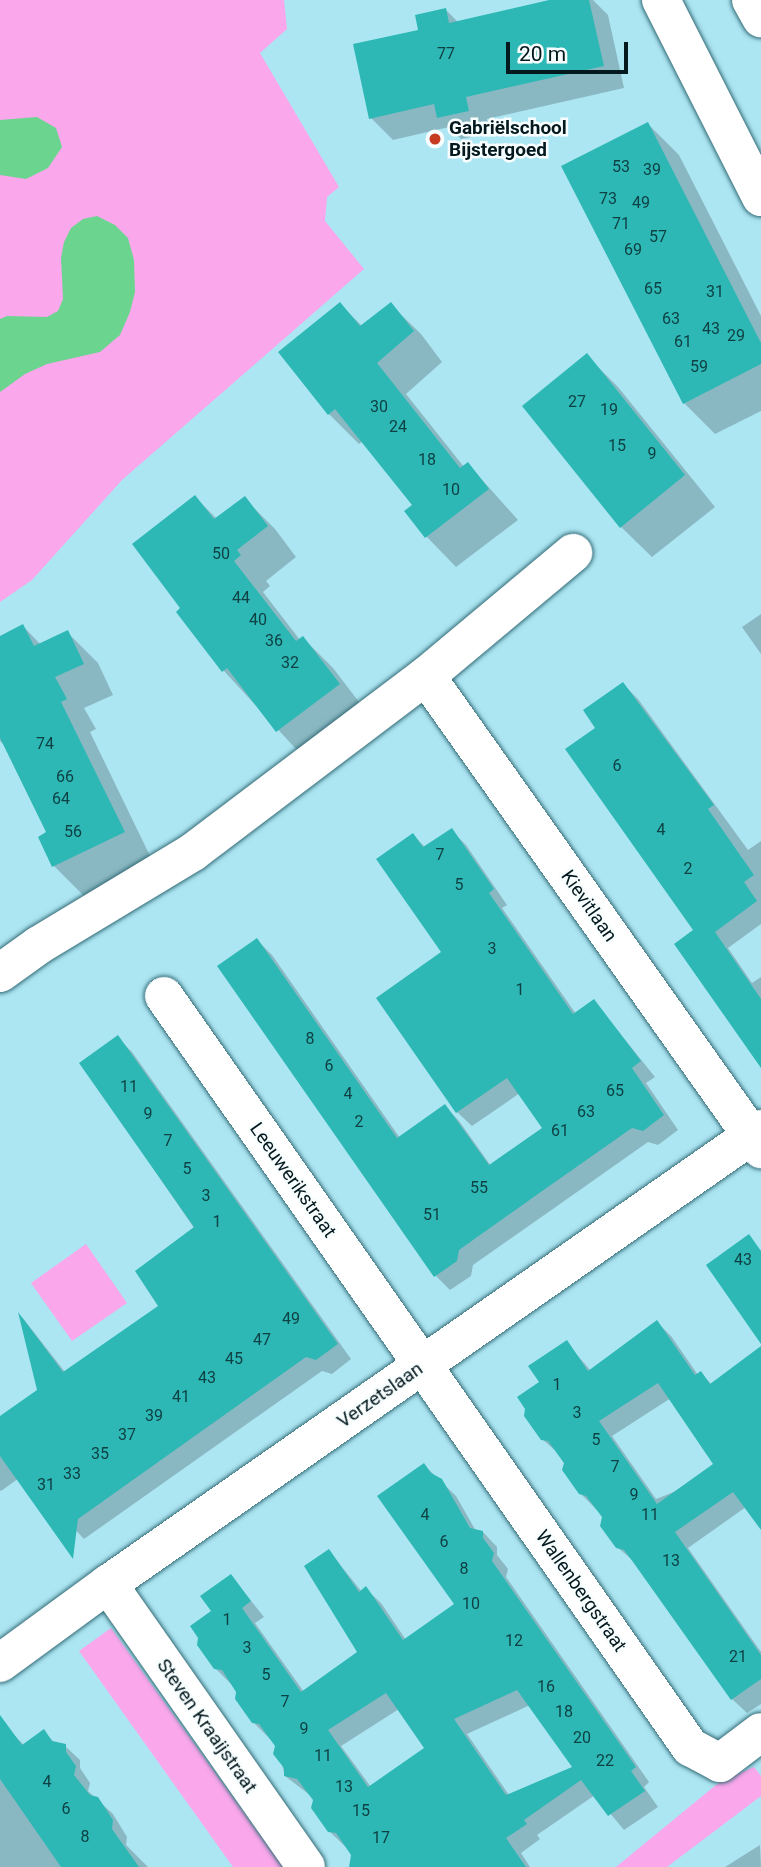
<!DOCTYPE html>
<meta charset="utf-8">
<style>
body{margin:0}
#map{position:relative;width:761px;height:1867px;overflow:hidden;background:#ade6f3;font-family:Roboto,sans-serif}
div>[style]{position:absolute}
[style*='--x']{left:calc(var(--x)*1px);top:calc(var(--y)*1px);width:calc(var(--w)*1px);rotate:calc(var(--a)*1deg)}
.green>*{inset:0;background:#faa7ec}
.water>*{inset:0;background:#6bd48f}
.shadow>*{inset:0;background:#0003}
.building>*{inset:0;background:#2eb8b5}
.roads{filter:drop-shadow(0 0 2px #336b76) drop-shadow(0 0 2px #336b76)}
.minor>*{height:38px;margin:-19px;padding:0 19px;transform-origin:19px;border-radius:19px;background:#fff}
.dots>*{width:19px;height:19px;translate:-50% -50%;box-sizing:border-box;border:4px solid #f8fdfe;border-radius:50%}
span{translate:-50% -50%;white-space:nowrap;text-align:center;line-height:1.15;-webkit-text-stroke:5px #f8fdfe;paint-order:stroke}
.number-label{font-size:16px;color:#0e4144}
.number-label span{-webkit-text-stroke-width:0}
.poi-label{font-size:19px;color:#03191e;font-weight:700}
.left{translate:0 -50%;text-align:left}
.street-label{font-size:19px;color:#03191e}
.scale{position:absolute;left:506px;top:42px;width:122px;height:32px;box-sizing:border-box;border:4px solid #03191e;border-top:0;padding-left:9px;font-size:21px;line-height:24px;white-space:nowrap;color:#03191e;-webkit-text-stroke:5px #f8fdfe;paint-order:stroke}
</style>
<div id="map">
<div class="green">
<i style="clip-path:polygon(0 0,284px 0,287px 29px,260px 53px,339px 187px,327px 197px,325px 221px,364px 269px,122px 480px,32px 580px,0 602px)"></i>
<i style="clip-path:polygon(86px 1244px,127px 1303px,72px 1341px,31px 1283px)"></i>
<i style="clip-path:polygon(111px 1628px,283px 1867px,233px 1867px,79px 1651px)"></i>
<i style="clip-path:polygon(754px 1767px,761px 1776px,761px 1796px,667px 1867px,616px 1867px,722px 1780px)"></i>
</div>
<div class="water">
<i style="clip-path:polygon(37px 117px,56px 128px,62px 147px,48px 168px,26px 179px,0 175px,0 120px)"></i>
<i style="clip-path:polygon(97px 216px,115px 225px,128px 238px,134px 260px,135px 292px,130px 312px,120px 335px,100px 352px,47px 364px,25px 374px,0 392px,0 319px,7px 316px,47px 317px,58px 311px,63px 299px,61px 258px,64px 242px,71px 228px,83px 219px)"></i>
</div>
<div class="shadow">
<i style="clip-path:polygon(557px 0,593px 0,608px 15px,624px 88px,487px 119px,490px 133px,461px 139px,449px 127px,393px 140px,371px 118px,420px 31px,446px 10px,458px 22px)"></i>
<i style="clip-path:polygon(648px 124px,679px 155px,761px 316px,761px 411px,715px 434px,684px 403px)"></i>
<i style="clip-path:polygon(340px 304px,362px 326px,390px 304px,421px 334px,442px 362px,406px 394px,464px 467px,468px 464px,518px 520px,456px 567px,426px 536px,414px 505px,363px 441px,359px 444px,329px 414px)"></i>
<i style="clip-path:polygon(587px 356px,618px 387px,715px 507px,652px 557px,621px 527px)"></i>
<i style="clip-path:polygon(195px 497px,217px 519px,245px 499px,275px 529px,296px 557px,266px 581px,270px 586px,263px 592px,300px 640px,303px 638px,333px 668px,369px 715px,307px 761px,223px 670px,183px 608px)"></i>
<i style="clip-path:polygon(761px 614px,761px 654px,742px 627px)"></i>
<i style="clip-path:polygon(23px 626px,41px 645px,68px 633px,98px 663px,113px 695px,84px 708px,96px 729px,90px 732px,153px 862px,84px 896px,54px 866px,48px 833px,6px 747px,0 741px,0 638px)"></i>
<i style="clip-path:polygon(623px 684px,638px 699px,748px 850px,761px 841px,761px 924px,728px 948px,752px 983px,761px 977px,761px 1062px,597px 729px)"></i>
<i style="clip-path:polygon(451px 830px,466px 845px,507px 905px,502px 908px,576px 1014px,594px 1001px,655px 1077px,646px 1083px,678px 1130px,658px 1145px,648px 1142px,560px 1204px,473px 1265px,471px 1276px,450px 1290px,436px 1276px,257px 940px,272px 955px,400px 1138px,445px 1106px,459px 1121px,491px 1166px,544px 1128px,520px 1093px,472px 1126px,457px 1112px,444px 953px,413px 835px,426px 848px)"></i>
<i style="clip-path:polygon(118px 1038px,132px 1052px,351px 1359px,332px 1374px,322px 1371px,84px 1539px,70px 1524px,22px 1317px,65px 1372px,160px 1307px,196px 1231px,82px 1064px)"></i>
<i style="clip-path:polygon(evenodd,657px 1322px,671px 1336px,698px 1375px,701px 1373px,712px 1385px,761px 1348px,761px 1527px,746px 1507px,688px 1548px,761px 1652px,761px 1704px,747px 1713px,732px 1699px,636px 1563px,617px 1547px,604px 1517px,580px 1493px,559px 1454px,542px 1439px,541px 1383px,566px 1342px,591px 1371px,657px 1322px,671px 1398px,716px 1464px,681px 1489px,656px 1499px,612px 1436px,671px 1398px)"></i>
<i style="clip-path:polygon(0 1420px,33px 1468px,1px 1491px,0 1490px)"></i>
<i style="clip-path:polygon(evenodd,424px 1465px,456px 1496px,476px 1531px,483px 1532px,497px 1547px,497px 1555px,508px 1569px,506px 1577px,649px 1782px,644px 1787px,658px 1807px,624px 1830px,595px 1795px,537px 1835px,540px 1839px,521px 1853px,530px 1867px,355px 1867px,353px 1854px,329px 1831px,315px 1799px,285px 1776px,277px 1746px,253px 1722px,238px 1691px,215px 1668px,214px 1612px,231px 1576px,264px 1617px,255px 1623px,304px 1692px,360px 1652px,329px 1551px,362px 1592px,366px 1589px,381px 1603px,406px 1640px,457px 1605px,424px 1465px,530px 1705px,574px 1767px,509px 1795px,467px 1734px,530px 1705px,424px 1465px,399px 1709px,426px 1748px,371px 1787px,341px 1746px,399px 1709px)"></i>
<i style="clip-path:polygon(10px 1731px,24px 1745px,44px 1732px,56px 1744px,65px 1746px,80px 1760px,80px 1768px,90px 1783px,88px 1791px,113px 1814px,127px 1837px,126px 1845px,148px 1867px,0 1867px,0 1739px)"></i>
<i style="clip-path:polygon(760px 1845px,761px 1867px,725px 1867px)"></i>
</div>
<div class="building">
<i style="clip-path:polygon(549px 0,589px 0,604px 66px,466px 97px,469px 111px,437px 118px,434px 104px,369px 119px,353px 44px,418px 30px,415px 15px,446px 8px,449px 23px)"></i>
<i style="clip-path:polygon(648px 122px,761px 343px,761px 364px,683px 404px,561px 166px)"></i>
<i style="clip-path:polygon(340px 302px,360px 326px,391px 302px,414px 331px,377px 363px,460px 468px,468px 462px,489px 489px,425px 538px,404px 511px,412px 505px,335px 409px,328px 415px,278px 352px)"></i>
<i style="clip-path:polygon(587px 353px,685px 475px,620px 528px,522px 406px)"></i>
<i style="clip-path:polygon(195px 495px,214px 519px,245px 496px,268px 526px,237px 550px,241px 555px,234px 561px,296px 641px,303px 636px,340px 684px,276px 732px,227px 668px,222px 672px,176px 612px,180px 608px,132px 544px)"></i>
<i style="clip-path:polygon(23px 624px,34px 646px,68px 630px,84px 664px,55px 677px,67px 699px,61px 702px,125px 832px,52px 867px,38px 837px,46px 832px,0 738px,0 636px)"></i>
<i style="clip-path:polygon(623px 682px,714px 805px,708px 809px,754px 875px,744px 882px,757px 901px,715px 932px,761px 999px,761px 1068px,674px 944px,693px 930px,565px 749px,595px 728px,583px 710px)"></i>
<i style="clip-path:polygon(452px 828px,494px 889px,489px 893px,573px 1014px,594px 999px,641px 1061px,632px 1068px,664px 1115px,643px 1131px,632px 1128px,545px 1189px,459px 1250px,457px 1261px,434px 1277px,217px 966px,257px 938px,397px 1138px,445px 1104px,489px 1165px,542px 1128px,507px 1078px,456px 1113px,376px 998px,441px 952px,376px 859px,413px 833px,423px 847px)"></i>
<i style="clip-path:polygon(118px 1035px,338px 1344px,316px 1360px,306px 1357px,78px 1519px,73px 1559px,0 1456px,0 1416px,37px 1390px,18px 1312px,63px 1372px,158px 1306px,135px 1271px,194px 1227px,79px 1063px)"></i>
<i style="clip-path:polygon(749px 1234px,761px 1251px,761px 1344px,706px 1265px)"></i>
<i style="clip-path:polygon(evenodd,657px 1320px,695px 1375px,701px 1371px,710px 1384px,761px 1346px,761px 1530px,733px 1492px,675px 1532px,761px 1655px,761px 1679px,731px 1700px,633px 1562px,624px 1550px,616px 1548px,600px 1526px,602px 1517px,586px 1496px,579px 1494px,562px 1470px,564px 1463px,548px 1441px,541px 1440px,524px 1416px,525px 1409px,517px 1397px,539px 1382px,528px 1366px,567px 1340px,588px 1371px,657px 1320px,658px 1383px,713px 1464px,657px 1504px,599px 1421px,658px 1383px)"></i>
<i style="clip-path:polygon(evenodd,424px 1463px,431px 1473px,442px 1479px,470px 1528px,483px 1531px,483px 1538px,494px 1553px,492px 1561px,636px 1767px,631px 1771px,645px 1791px,608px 1816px,581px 1780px,524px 1820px,527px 1824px,506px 1838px,526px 1867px,349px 1867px,351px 1855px,336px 1833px,328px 1832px,311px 1808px,313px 1800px,297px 1779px,284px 1776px,284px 1768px,273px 1754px,275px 1746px,259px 1724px,252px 1723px,235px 1699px,236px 1692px,222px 1670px,214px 1669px,197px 1645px,198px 1638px,190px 1626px,211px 1611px,200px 1596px,231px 1574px,251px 1601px,242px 1608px,301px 1692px,357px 1652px,304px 1566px,329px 1549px,359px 1592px,366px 1586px,403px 1640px,454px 1604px,377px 1496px,424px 1463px,517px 1690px,572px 1767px,506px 1795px,454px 1719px,517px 1690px,424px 1463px,386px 1693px,424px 1748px,368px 1787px,328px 1730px,386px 1693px)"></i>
<i style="clip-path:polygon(0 1715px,22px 1745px,44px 1729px,52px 1741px,66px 1744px,66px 1752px,76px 1766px,74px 1775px,90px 1795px,98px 1797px,113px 1820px,112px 1829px,139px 1867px,61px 1867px,0 1779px)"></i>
</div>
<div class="roads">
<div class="minor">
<i style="--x:661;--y:0;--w:221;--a:63.1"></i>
<i style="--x:751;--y:0;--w:21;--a:61"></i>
<i style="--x:426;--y:676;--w:580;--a:54.69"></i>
<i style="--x:0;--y:973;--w:48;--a:-35.7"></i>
<i style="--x:39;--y:945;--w:180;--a:-31.1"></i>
<i style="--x:193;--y:852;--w:292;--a:-37.1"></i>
<i style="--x:426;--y:676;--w:192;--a:-39.9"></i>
<i style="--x:164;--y:996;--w:917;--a:54.99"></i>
<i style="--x:690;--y:1747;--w:34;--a:28"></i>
<i style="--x:720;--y:1763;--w:51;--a:-37.1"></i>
<i style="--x:108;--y:1584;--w:345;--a:55"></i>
<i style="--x:0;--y:1663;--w:134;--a:-36.2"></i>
<i style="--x:108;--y:1584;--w:796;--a:-34.87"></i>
</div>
</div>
<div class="dots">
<i style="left:435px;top:139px;background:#c73c20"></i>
</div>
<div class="number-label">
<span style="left:446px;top:54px">77</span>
<span style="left:621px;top:167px">53</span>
<span style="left:652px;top:170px">39</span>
<span style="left:608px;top:199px">73</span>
<span style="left:641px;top:203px">49</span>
<span style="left:621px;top:224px">71</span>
<span style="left:658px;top:237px">57</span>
<span style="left:633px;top:250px">69</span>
<span style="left:653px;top:289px">65</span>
<span style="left:715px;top:292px">31</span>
<span style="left:671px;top:319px">63</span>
<span style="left:711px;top:329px">43</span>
<span style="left:736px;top:336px">29</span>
<span style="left:683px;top:342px">61</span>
<span style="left:699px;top:367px">59</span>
<span style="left:577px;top:402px">27</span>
<span style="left:379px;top:407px">30</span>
<span style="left:609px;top:410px">19</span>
<span style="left:398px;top:427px">24</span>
<span style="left:617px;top:446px">15</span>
<span style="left:652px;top:454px">9</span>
<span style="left:427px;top:460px">18</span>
<span style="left:451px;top:490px">10</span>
<span style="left:221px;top:554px">50</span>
<span style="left:241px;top:598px">44</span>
<span style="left:258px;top:620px">40</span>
<span style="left:274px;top:641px">36</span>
<span style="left:290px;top:663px">32</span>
<span style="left:45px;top:744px">74</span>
<span style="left:617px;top:766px">6</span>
<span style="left:65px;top:777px">66</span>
<span style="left:61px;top:799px">64</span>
<span style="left:661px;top:830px">4</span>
<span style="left:73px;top:832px">56</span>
<span style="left:440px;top:855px">7</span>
<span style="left:688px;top:869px">2</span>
<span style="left:459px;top:885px">5</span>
<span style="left:492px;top:949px">3</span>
<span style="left:520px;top:990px">1</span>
<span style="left:310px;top:1039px">8</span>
<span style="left:329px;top:1066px">6</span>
<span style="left:129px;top:1087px">11</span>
<span style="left:615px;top:1091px">65</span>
<span style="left:348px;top:1094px">4</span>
<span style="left:586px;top:1112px">63</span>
<span style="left:148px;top:1114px">9</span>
<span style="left:359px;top:1122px">2</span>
<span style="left:560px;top:1131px">61</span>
<span style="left:168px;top:1141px">7</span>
<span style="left:187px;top:1169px">5</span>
<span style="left:479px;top:1188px">55</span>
<span style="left:206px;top:1196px">3</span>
<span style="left:432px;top:1215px">51</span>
<span style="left:217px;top:1222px">1</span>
<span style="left:743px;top:1260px">43</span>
<span style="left:291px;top:1319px">49</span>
<span style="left:262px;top:1340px">47</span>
<span style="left:234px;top:1359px">45</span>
<span style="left:207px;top:1378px">43</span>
<span style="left:557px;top:1385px">1</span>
<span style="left:181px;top:1397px">41</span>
<span style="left:577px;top:1413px">3</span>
<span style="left:154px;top:1416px">39</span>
<span style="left:127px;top:1435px">37</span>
<span style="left:596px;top:1440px">5</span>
<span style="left:100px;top:1454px">35</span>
<span style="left:615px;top:1467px">7</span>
<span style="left:72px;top:1474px">33</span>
<span style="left:46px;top:1485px">31</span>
<span style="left:634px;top:1495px">9</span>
<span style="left:425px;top:1515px">4</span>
<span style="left:650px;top:1515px">11</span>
<span style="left:444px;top:1542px">6</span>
<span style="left:671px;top:1561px">13</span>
<span style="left:464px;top:1569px">8</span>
<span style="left:471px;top:1604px">10</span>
<span style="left:227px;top:1620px">1</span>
<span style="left:514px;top:1641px">12</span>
<span style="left:247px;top:1648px">3</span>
<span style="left:738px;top:1657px">21</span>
<span style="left:266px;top:1675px">5</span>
<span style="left:546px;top:1687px">16</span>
<span style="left:285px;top:1702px">7</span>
<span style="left:564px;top:1712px">18</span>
<span style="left:304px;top:1729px">9</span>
<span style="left:582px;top:1738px">20</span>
<span style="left:323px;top:1756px">11</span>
<span style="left:605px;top:1761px">22</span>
<span style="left:47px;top:1782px">4</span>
<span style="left:344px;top:1787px">13</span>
<span style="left:66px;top:1809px">6</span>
<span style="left:361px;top:1811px">15</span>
<span style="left:85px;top:1837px">8</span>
<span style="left:381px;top:1838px">17</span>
</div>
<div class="poi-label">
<span class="left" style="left:449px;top:139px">Gabriëlschool<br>Bijstergoed</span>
</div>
<div class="street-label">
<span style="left:589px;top:906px;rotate:55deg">Kievitlaan</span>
<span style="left:293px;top:1180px;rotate:55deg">Leeuwerikstraat</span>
<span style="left:380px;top:1395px;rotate:-35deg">Verzetslaan</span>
<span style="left:581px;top:1591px;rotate:55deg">Wallenbergstraat</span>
<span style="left:207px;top:1726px;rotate:55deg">Steven Kraaijstraat</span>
</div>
<div class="scale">20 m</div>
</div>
